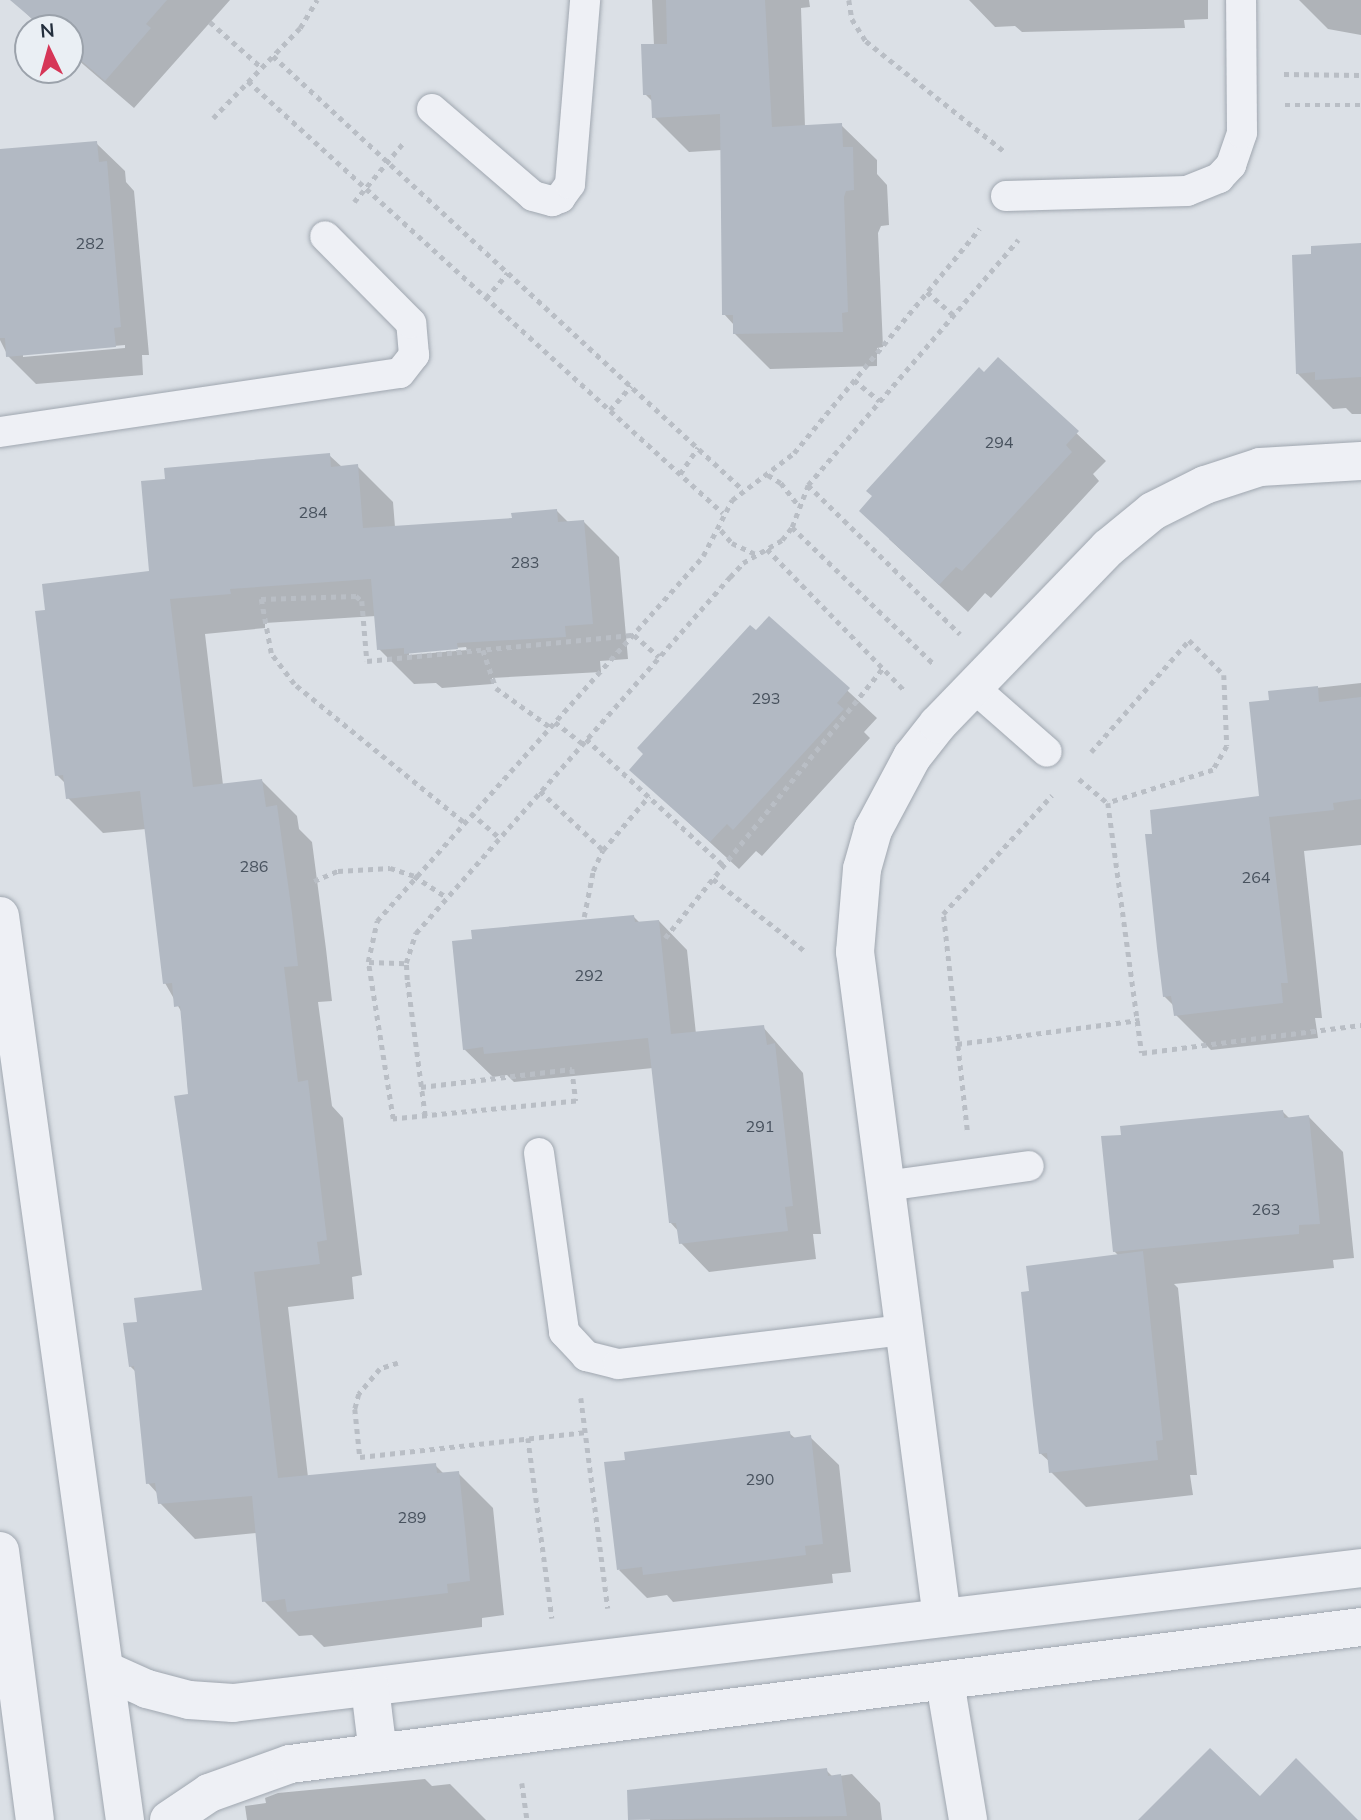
<!DOCTYPE html>
<style>
body{margin:0}
#map{position:relative;width:1361px;height:1820px;overflow:hidden;background:#dbe0e6;font-family:Mulish,sans-serif}
div>[style]{position:absolute}
[style*='--x']{left:calc(var(--x)*1px);top:calc(var(--y)*1px);width:calc(var(--w)*1px);rotate:calc(var(--a)*1deg)}
.shadow>*{inset:0;background:#0003}
.building>*{inset:0;background:#b2b9c3}
.path>*{height:4.5px;margin-top:-2.25px;transform-origin:0;background:repeating-linear-gradient(90deg,#b9bec5 0 5px,transparent 0 10px)}
.roads{filter:drop-shadow(0 0 2px #a0a7b0) drop-shadow(0 0 2px #a0a7b0)}
.lane>*{height:30px;margin:-15px;padding:0 15px;transform-origin:15px;border-radius:15px;background:#eef0f5}
.street>*{height:38px;margin:-19px;padding:0 19px;transform-origin:19px;border-radius:19px;background:#eef0f5}
span{translate:-50% -50%;white-space:nowrap;text-align:center;line-height:1.15;-webkit-text-stroke:5px #eaeff4;paint-order:stroke}
.number-label{font-size:16px;color:#48525e}
.number-label span{-webkit-text-stroke-width:0}
.north{position:absolute;left:14px;top:14px;width:70px;height:70px;box-sizing:border-box;background:#eaeff4;border:2px solid #9ba2ab;border-radius:50%;rotate:355deg;font-size:19px;font-weight:700;line-height:28px;text-align:center;color:#242f3d}
.north::after{content:'';display:block;margin:auto;width:24px;height:32px;background:#d63657;clip-path:polygon(50% 0,100% 100%,50% 72%,0 100%)}
</style>
<div id="map">
<div class="shadow">
<i style="clip-path:polygon(23px 0,230px 0,134px 108px,70px 53px,70px 28px,41px 28px,18px 5px)"></i>
<i style="clip-path:polygon(652px 0,809px 0,810px 7px,801px 8px,805px 127px,841px 125px,877px 160px,877px 174px,887px 185px,889px 225px,881px 226px,878px 233px,883px 347px,877px 348px,877px 366px,770px 369px,735px 334px,734px 325px,724px 314px,722px 150px,689px 152px,654px 117px,653px 102px,645px 94px,654px 46px)"></i>
<i style="clip-path:polygon(969px 0,1208px 0,1208px 19px,1184px 20px,1185px 28px,1022px 32px,1015px 26px,995px 27px)"></i>
<i style="clip-path:polygon(1299px 0,1361px 0,1361px 35px,1328px 29px)"></i>
<i style="clip-path:polygon(evenodd,96px 143px,125px 171px,126px 182px,134px 191px,149px 355px,142px 355px,143px 375px,36px 384px,8px 356px,0 340px,0 151px,96px 143px,125px 345px,125px 348px,23px 357px,23px 354px,125px 345px)"></i>
<i style="clip-path:polygon(1361px 245px,1361px 414px,1352px 414px,1346px 408px,1333px 409px,1297px 373px,1313px 255px)"></i>
<i style="clip-path:polygon(998px 360px,1106px 461px,1093px 474px,1099px 481px,991px 598px,985px 593px,968px 612px,889px 539px,984px 375px)"></i>
<i style="clip-path:polygon(evenodd,329px 455px,342px 467px,357px 466px,393px 502px,395px 527px,513px 519px,557px 511px,569px 523px,584px 522px,619px 557px,628px 659px,600px 661px,601px 672px,492px 678px,492px 684px,442px 688px,436px 683px,414px 684px,379px 649px,376px 616px,265px 623px,265px 628px,205px 634px,223px 785px,262px 781px,297px 816px,299px 829px,312px 842px,326px 949px,332px 1001px,318px 1002px,332px 1106px,343px 1118px,362px 1275px,352px 1277px,354px 1299px,288px 1307px,308px 1477px,435px 1465px,444px 1474px,458px 1473px,493px 1508px,504px 1615px,482px 1618px,482px 1627px,324px 1647px,312px 1635px,299px 1636px,264px 1601px,257px 1533px,195px 1539px,160px 1503px,158px 1494px,148px 1483px,136px 1372px,130px 1366px,139px 1323px,204px 1292px,182px 1013px,165px 983px,146px 829px,103px 833px,68px 798px,67px 785px,57px 775px,47px 611px,151px 572px,329px 455px,466px 647px,467px 650px,409px 655px,409px 652px,466px 647px)"></i>
<i style="clip-path:polygon(769px 618px,877px 718px,864px 732px,870px 738px,762px 856px,756px 851px,739px 869px,631px 770px)"></i>
<i style="clip-path:polygon(1361px 683px,1361px 845px,1304px 851px,1322px 1018px,1315px 1018px,1318px 1038px,1211px 1050px,1176px 1015px,1174px 1006px,1164px 996px,1261px 798px,1270px 693px)"></i>
<i style="clip-path:polygon(633px 916px,640px 923px,659px 921px,687px 950px,696px 1034px,763px 1027px,803px 1073px,821px 1234px,813px 1234px,816px 1259px,709px 1272px,681px 1243px,679px 1232px,670px 1222px,653px 1068px,514px 1082px,507px 1075px,493px 1077px,464px 1049px)"></i>
<i style="clip-path:polygon(1282px 1111px,1290px 1119px,1308px 1116px,1343px 1152px,1354px 1258px,1333px 1260px,1334px 1268px,1174px 1284px,1178px 1288px,1197px 1475px,1190px 1475px,1193px 1495px,1086px 1507px,1051px 1472px,1050px 1462px,1040px 1453px,1030px 1292px,1119px 1256px,1114px 1251px)"></i>
<i style="clip-path:polygon(789px 1433px,796px 1439px,810px 1437px,839px 1465px,851px 1572px,832px 1574px,833px 1583px,673px 1602px,667px 1595px,647px 1598px,619px 1570px)"></i>
<i style="clip-path:polygon(826px 1770px,833px 1777px,852px 1774px,880px 1803px,882px 1820px,650px 1820px,648px 1798px)"></i>
<i style="clip-path:polygon(425px 1779px,432px 1786px,450px 1784px,486px 1820px,247px 1820px,245px 1806px,266px 1803px,265px 1798px,278px 1793px)"></i>
</div>
<div class="building">
<i style="clip-path:polygon(10px 0,167px 0,146px 24px,151px 28px,105px 81px,70px 51px,70px 28px,43px 28px)"></i>
<i style="clip-path:polygon(666px 0,765px 0,772px 127px,842px 123px,843px 147px,853px 147px,854px 190px,846px 191px,844px 197px,848px 312px,842px 313px,843px 332px,733px 334px,733px 315px,722px 315px,720px 114px,652px 118px,651px 95px,643px 95px,641px 44px,667px 44px)"></i>
<i style="clip-path:polygon(97px 141px,99px 162px,107px 161px,121px 327px,114px 328px,116px 347px,6px 357px,5px 338px,0 338px,0 149px)"></i>
<i style="clip-path:polygon(1361px 243px,1361px 377px,1315px 380px,1315px 372px,1296px 374px,1292px 255px,1311px 254px,1311px 246px)"></i>
<i style="clip-path:polygon(998px 357px,1079px 431px,1066px 445px,1072px 452px,962px 571px,956px 567px,939px 585px,859px 511px,872px 496px,866px 491px,979px 367px,984px 372px)"></i>
<i style="clip-path:polygon(330px 453px,331px 467px,358px 464px,363px 528px,512px 518px,511px 513px,557px 509px,558px 522px,584px 520px,593px 624px,565px 626px,566px 637px,457px 643px,458px 649px,404px 654px,404px 648px,377px 650px,371px 579px,230px 589px,231px 594px,170px 599px,193px 787px,262px 779px,266px 807px,277px 805px,292px 913px,298px 966px,284px 967px,298px 1082px,308px 1080px,327px 1240px,317px 1242px,320px 1264px,254px 1272px,278px 1478px,436px 1463px,437px 1473px,459px 1471px,465px 1528px,470px 1581px,447px 1584px,448px 1593px,287px 1612px,285px 1599px,262px 1602px,252px 1496px,158px 1504px,155px 1483px,146px 1484px,134px 1366px,129px 1367px,123px 1323px,137px 1322px,134px 1298px,202px 1290px,174px 1096px,188px 1094px,180px 1006px,174px 1007px,172px 983px,163px 984px,140px 791px,66px 799px,63px 775px,55px 776px,35px 611px,45px 610px,42px 584px,149px 571px,141px 481px,165px 479px,164px 468px)"></i>
<i style="clip-path:polygon(769px 616px,850px 688px,837px 703px,844px 709px,733px 830px,727px 824px,710px 842px,629px 770px,643px 754px,637px 748px,750px 625px,756px 630px)"></i>
<i style="clip-path:polygon(1318px 686px,1319px 702px,1361px 697px,1361px 799px,1333px 803px,1334px 810px,1269px 817px,1288px 983px,1281px 983px,1283px 1003px,1174px 1016px,1171px 996px,1163px 997px,1157px 948px,1145px 834px,1152px 834px,1150px 810px,1259px 796px,1249px 702px,1269px 700px,1268px 691px)"></i>
<i style="clip-path:polygon(634px 915px,635px 922px,659px 920px,671px 1034px,764px 1025px,767px 1045px,775px 1043px,793px 1206px,785px 1207px,788px 1231px,679px 1244px,676px 1223px,669px 1223px,648px 1038px,484px 1054px,483px 1047px,463px 1050px,452px 941px,472px 939px,471px 930px)"></i>
<i style="clip-path:polygon(1283px 1110px,1284px 1118px,1309px 1115px,1320px 1224px,1299px 1225px,1299px 1234px,1113px 1252px,1101px 1136px,1121px 1135px,1120px 1126px)"></i>
<i style="clip-path:polygon(1143px 1251px,1163px 1440px,1156px 1441px,1158px 1460px,1049px 1473px,1047px 1453px,1039px 1454px,1033px 1405px,1021px 1292px,1029px 1291px,1026px 1266px)"></i>
<i style="clip-path:polygon(790px 1431px,791px 1438px,811px 1435px,823px 1544px,805px 1546px,806px 1555px,643px 1575px,642px 1567px,617px 1570px,604px 1462px,625px 1460px,624px 1452px)"></i>
<i style="clip-path:polygon(1210px 1748px,1260px 1796px,1296px 1758px,1358px 1820px,1138px 1820px)"></i>
<i style="clip-path:polygon(827px 1768px,828px 1776px,841px 1774px,847px 1816px,628px 1820px,627px 1790px)"></i>
</div>
<div class="path">
<i style="--x:849;--y:0;--w:19;--a:81"></i>
<i style="--x:852;--y:19;--w:26;--a:58"></i>
<i style="--x:866;--y:41;--w:178;--a:38.6"></i>
<i style="--x:210;--y:22;--w:68;--a:41.4"></i>
<i style="--x:273;--y:56;--w:638;--a:42.71"></i>
<i style="--x:1284;--y:74;--w:77;--a:0.7"></i>
<i style="--x:248;--y:81;--w:642;--a:42.29"></i>
<i style="--x:1285;--y:105;--w:76;--a:0"></i>
<i style="--x:213;--y:118;--w:125;--a:-46"></i>
<i style="--x:300;--y:28;--w:33;--a:-59"></i>
<i style="--x:354;--y:202;--w:78;--a:-50.2"></i>
<i style="--x:927;--y:292;--w:35;--a:41"></i>
<i style="--x:486;--y:298;--w:33;--a:-49"></i>
<i style="--x:854;--y:380;--w:33;--a:39"></i>
<i style="--x:610;--y:410;--w:32;--a:-49"></i>
<i style="--x:680;--y:474;--w:32;--a:-56"></i>
<i style="--x:768;--y:475;--w:15;--a:32"></i>
<i style="--x:781;--y:483;--w:29;--a:52"></i>
<i style="--x:808;--y:485;--w:213;--a:44.4"></i>
<i style="--x:792;--y:527;--w:196;--a:44"></i>
<i style="--x:721;--y:530;--w:17;--a:50"></i>
<i style="--x:732;--y:543;--w:26;--a:25"></i>
<i style="--x:767;--y:549;--w:198;--a:45.8"></i>
<i style="--x:483;--y:650;--w:40;--a:71.1"></i>
<i style="--x:496;--y:688;--w:67;--a:35.8"></i>
<i style="--x:555;--y:722;--w:36;--a:38"></i>
<i style="--x:586;--y:739;--w:188;--a:42.6"></i>
<i style="--x:1091;--y:752;--w:149;--a:-48.8"></i>
<i style="--x:1189;--y:640;--w:49;--a:45"></i>
<i style="--x:1224;--y:675;--w:71;--a:87.6"></i>
<i style="--x:1227;--y:746;--w:28;--a:120"></i>
<i style="--x:1213;--y:770;--w:110;--a:162.6"></i>
<i style="--x:1108;--y:803;--w:252;--a:82.3"></i>
<i style="--x:1142;--y:1053;--w:221;--a:-7.3"></i>
<i style="--x:1079;--y:779;--w:38;--a:40"></i>
<i style="--x:540;--y:791;--w:86;--a:43.1"></i>
<i style="--x:471;--y:813;--w:37;--a:41"></i>
<i style="--x:463;--y:822;--w:218;--a:-140.8"></i>
<i style="--x:294;--y:684;--w:39;--a:-127"></i>
<i style="--x:271;--y:653;--w:55;--a:-100.5"></i>
<i style="--x:261;--y:599;--w:95;--a:-1.8"></i>
<i style="--x:356;--y:596;--w:8;--a:40"></i>
<i style="--x:362;--y:601;--w:60;--a:85.2"></i>
<i style="--x:367;--y:661;--w:268;--a:-5.6"></i>
<i style="--x:634;--y:635;--w:33;--a:41"></i>
<i style="--x:713;--y:879;--w:118;--a:38.1"></i>
<i style="--x:314;--y:881;--w:26;--a:-23"></i>
<i style="--x:338;--y:871;--w:52;--a:-3.3"></i>
<i style="--x:390;--y:868;--w:25;--a:18"></i>
<i style="--x:414;--y:876;--w:38;--a:33"></i>
<i style="--x:584;--y:917;--w:47;--a:-78.9"></i>
<i style="--x:593;--y:871;--w:23;--a:-65"></i>
<i style="--x:603;--y:850;--w:71;--a:-49.6"></i>
<i style="--x:665;--y:938;--w:347;--a:-51.1"></i>
<i style="--x:369;--y:962;--w:37;--a:2"></i>
<i style="--x:957;--y:1044;--w:184;--a:-7.5"></i>
<i style="--x:421;--y:1087;--w:152;--a:-6.8"></i>
<i style="--x:572;--y:1069;--w:32;--a:83"></i>
<i style="--x:576;--y:1101;--w:184;--a:174.4"></i>
<i style="--x:393;--y:1119;--w:159;--a:-99"></i>
<i style="--x:368;--y:962;--w:42;--a:-77.6"></i>
<i style="--x:377;--y:921;--w:489;--a:-48.2"></i>
<i style="--x:703;--y:556;--w:63;--a:-62.6"></i>
<i style="--x:732;--y:500;--w:78;--a:-37.2"></i>
<i style="--x:794;--y:453;--w:291;--a:-50.4"></i>
<i style="--x:425;--y:1116;--w:137;--a:-97.5"></i>
<i style="--x:407;--y:980;--w:17;--a:-93"></i>
<i style="--x:406;--y:963;--w:32;--a:-72"></i>
<i style="--x:416;--y:933;--w:475;--a:-48.6"></i>
<i style="--x:730;--y:577;--w:19;--a:-47"></i>
<i style="--x:743;--y:563;--w:45;--a:-30.5"></i>
<i style="--x:782;--y:540;--w:16;--a:-52"></i>
<i style="--x:792;--y:527;--w:45;--a:-69.1"></i>
<i style="--x:808;--y:485;--w:323;--a:-49.4"></i>
<i style="--x:967;--y:1130;--w:217;--a:-96.3"></i>
<i style="--x:943;--y:914;--w:161;--a:-47.5"></i>
<i style="--x:398;--y:1363;--w:19;--a:162"></i>
<i style="--x:380;--y:1369;--w:33;--a:130"></i>
<i style="--x:359;--y:1394;--w:16;--a:105"></i>
<i style="--x:355;--y:1409;--w:48;--a:84.1"></i>
<i style="--x:360;--y:1457;--w:228;--a:-6.3"></i>
<i style="--x:581;--y:1398;--w:212;--a:82.7"></i>
<i style="--x:528;--y:1438;--w:182;--a:82.4"></i>
<i style="--x:522;--y:1783;--w:37;--a:82"></i>
</div>
<div class="roads">
<div class="lane">
<i style="--x:432;--y:109;--w:133;--a:40.7"></i>
<i style="--x:533;--y:196;--w:20;--a:15"></i>
<i style="--x:552;--y:201;--w:9;--a:-21"></i>
<i style="--x:560;--y:198;--w:17;--a:-54"></i>
<i style="--x:570;--y:184;--w:185;--a:-85.3"></i>
<i style="--x:1006;--y:196;--w:181;--a:-1.6"></i>
<i style="--x:1187;--y:191;--w:35;--a:-22"></i>
<i style="--x:1219;--y:178;--w:18;--a:-47"></i>
<i style="--x:1231;--y:165;--w:34;--a:-71"></i>
<i style="--x:1242;--y:133;--w:133;--a:-90.4"></i>
<i style="--x:0;--y:432;--w:404;--a:-8.4"></i>
<i style="--x:400;--y:373;--w:23;--a:-52"></i>
<i style="--x:414;--y:355;--w:32;--a:-95"></i>
<i style="--x:411;--y:323;--w:122;--a:-134.7"></i>
<i style="--x:973;--y:687;--w:98;--a:41.3"></i>
<i style="--x:539;--y:1153;--w:181;--a:82"></i>
<i style="--x:564;--y:1332;--w:33;--a:47"></i>
<i style="--x:586;--y:1356;--w:33;--a:14"></i>
<i style="--x:618;--y:1364;--w:287;--a:-6.8"></i>
<i style="--x:885;--y:1186;--w:145;--a:-7.9"></i>
</div>
<div class="street">
<i style="--x:0;--y:916;--w:913;--a:82.13"></i>
<i style="--x:0;--y:1551;--w:271;--a:82.6"></i>
<i style="--x:942;--y:1618;--w:672;--a:-97.44"></i>
<i style="--x:855;--y:952;--w:83;--a:-85.2"></i>
<i style="--x:862;--y:869;--w:41;--a:-74.2"></i>
<i style="--x:873;--y:830;--w:83;--a:-61.9"></i>
<i style="--x:912;--y:757;--w:42;--a:-51.8"></i>
<i style="--x:938;--y:724;--w:245;--a:-46"></i>
<i style="--x:1108;--y:548;--w:58;--a:-39.4"></i>
<i style="--x:1153;--y:511;--w:58;--a:-26.6"></i>
<i style="--x:1205;--y:485;--w:58;--a:-18.1"></i>
<i style="--x:1260;--y:467;--w:101;--a:-3.4"></i>
<i style="--x:107;--y:1671;--w:44;--a:24.2"></i>
<i style="--x:147;--y:1689;--w:43;--a:14.7"></i>
<i style="--x:189;--y:1700;--w:44;--a:3.9"></i>
<i style="--x:233;--y:1703;--w:1136;--a:-6.82"></i>
<i style="--x:945;--y:1682;--w:140;--a:80.5"></i>
<i style="--x:370;--y:1688;--w:65;--a:83"></i>
<i style="--x:169;--y:1820;--w:48;--a:-34"></i>
<i style="--x:209;--y:1793;--w:86;--a:-19.7"></i>
<i style="--x:290;--y:1764;--w:1080;--a:-7.29"></i>
</div>
</div>
<div class="number-label">
<span style="left:90px;top:243px">282</span>
<span style="left:999px;top:442px">294</span>
<span style="left:313px;top:512px">284</span>
<span style="left:525px;top:562px">283</span>
<span style="left:766px;top:698px">293</span>
<span style="left:254px;top:866px">286</span>
<span style="left:1256px;top:877px">264</span>
<span style="left:589px;top:975px">292</span>
<span style="left:760px;top:1126px">291</span>
<span style="left:1266px;top:1209px">263</span>
<span style="left:760px;top:1479px">290</span>
<span style="left:412px;top:1517px">289</span>
</div>
<div class="north">N</div>
</div>
